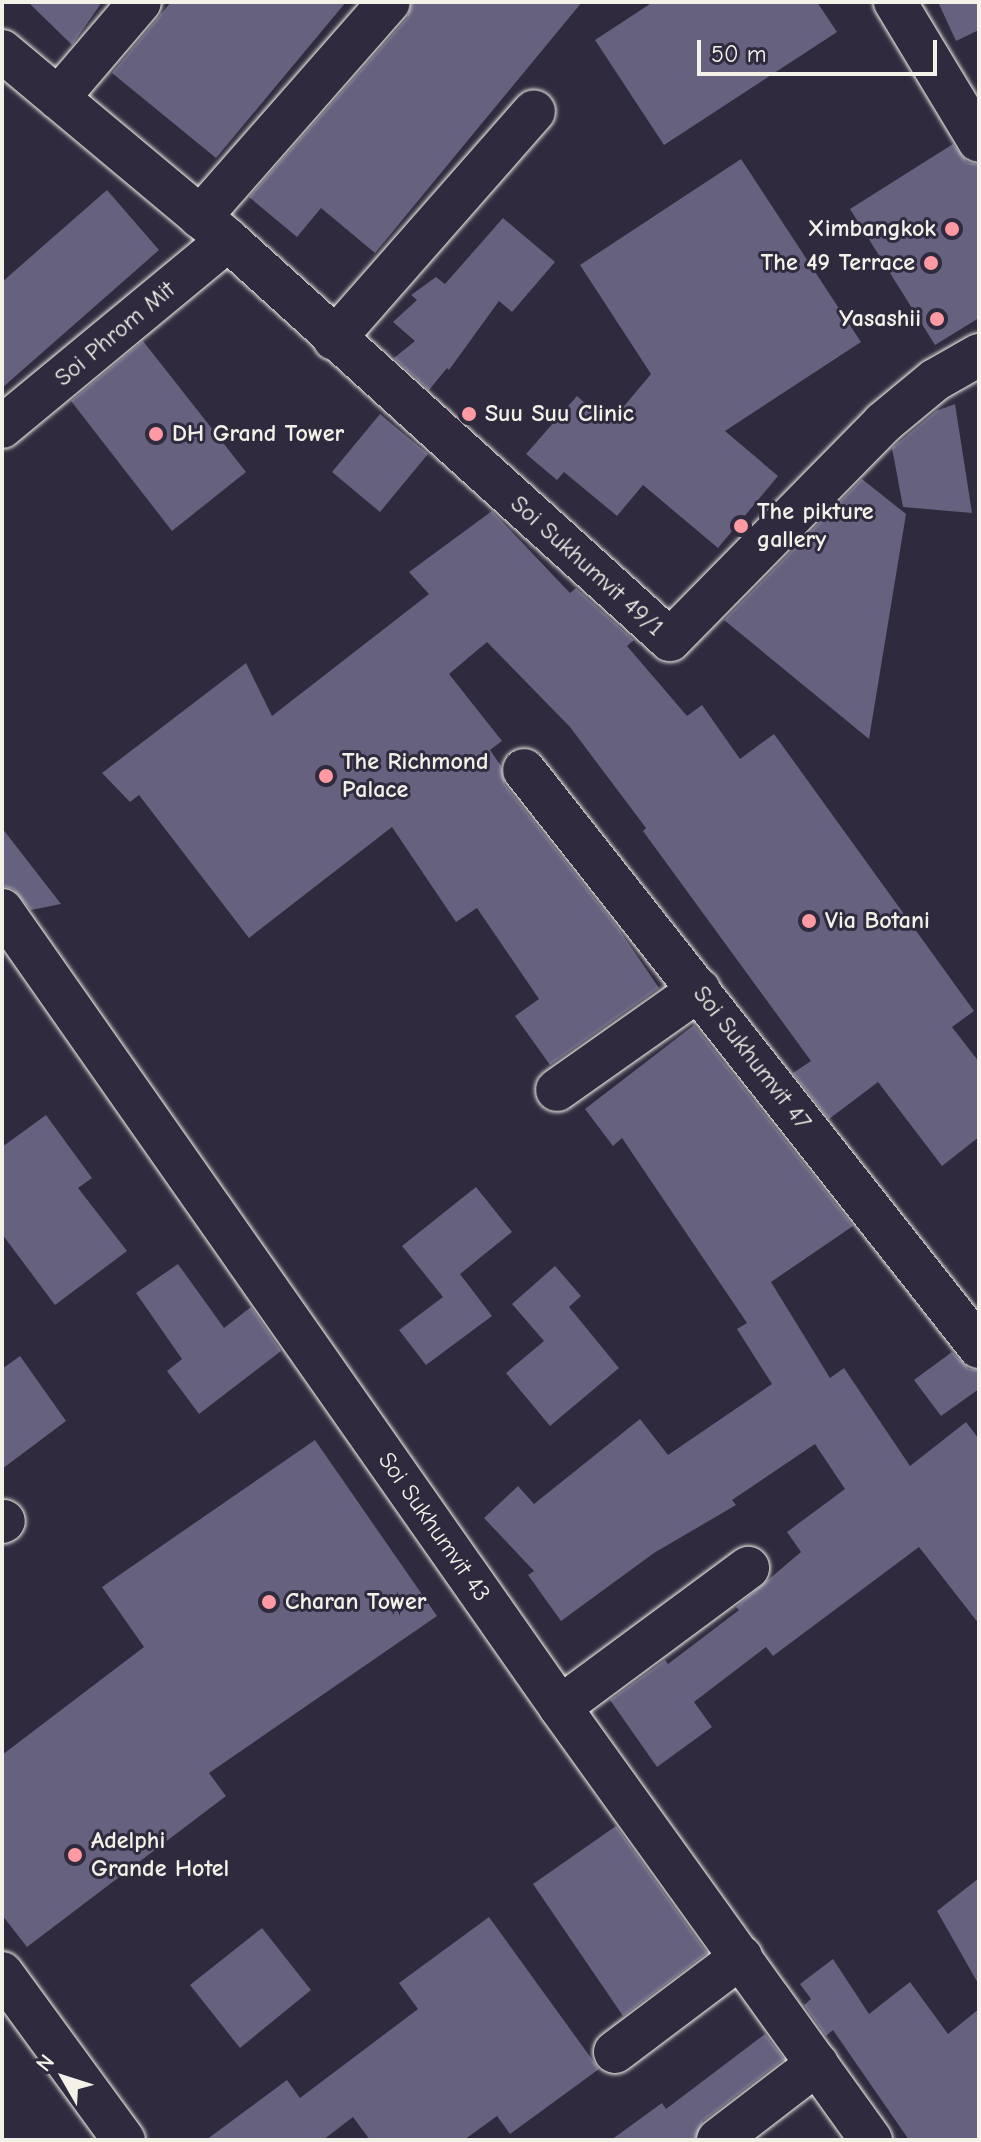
<!DOCTYPE html>
<style>
body{margin:0}
#map{position:relative;width:981px;height:2142px;overflow:hidden;background:#2f2a3d;font-family:"Comic Neue",sans-serif}
div>[style]{position:absolute}
[style*='--x']{left:calc(var(--x)*1px);top:calc(var(--y)*1px);width:calc(var(--w)*1px);rotate:calc(var(--a)*1deg)}
.building>*{inset:0;background:#65617f}
.roads{filter:drop-shadow(0 0 2px #f4f1e8) drop-shadow(0 0 2px #f4f1e8)}
.minor>*{height:42px;margin:-21px;padding:0 21px;transform-origin:21px;border-radius:21px;background:#2f2a3d}
.dots>*{width:22px;height:22px;translate:-50% -50%;box-sizing:border-box;border:4px solid #2f2a3d;border-radius:50%}
span{translate:-50% -50%;white-space:nowrap;text-align:center;line-height:1.15;-webkit-text-stroke:6px #2f2a3d;paint-order:stroke}
.poi-label{font-size:24px;color:#f4f1e8;font-weight:700}
.right{translate:-100% -50%;text-align:right}
.left{translate:0 -50%;text-align:left}
.street-label{font-size:24px;color:#f4f1e8}
.frame{position:absolute;inset:0;border:4px solid #f4f1e8;pointer-events:none}
.north{position:absolute;left:24px;top:2038px;width:80px;height:80px;-webkit-text-stroke:6px #2f2a3d;paint-order:stroke;rotate:309deg;font-size:22px;font-weight:700;line-height:32px;text-align:center;color:#f4f1e8}
.north::after{content:'';display:block;margin:auto;width:28px;height:36px;background:#f4f1e8;clip-path:polygon(50% 0,100% 100%,50% 72%,0 100%)}
.scale{position:absolute;left:697px;top:40px;width:240px;height:36px;box-sizing:border-box;border:4px solid #f4f1e8;border-top:0;padding-left:10px;font-size:24px;line-height:28px;white-space:nowrap;color:#f4f1e8;-webkit-text-stroke:6px #2f2a3d;paint-order:stroke}
</style>
<div id="map">
<div class="building">
<i style="clip-path:polygon(28px 2px,102px 2px,72px 45px)"></i>
<i style="clip-path:polygon(171px 2px,346px 2px,216px 158px,112px 73px)"></i>
<i style="clip-path:polygon(412px 2px,582px 2px,375px 253px,321px 208px,297px 237px,249px 197px,407px 18px)"></i>
<i style="clip-path:polygon(653px 2px,817px 2px,837px 32px,664px 145px,595px 40px)"></i>
<i style="clip-path:polygon(938px 2px,979px 2px,979px 30px,956px 41px)"></i>
<i style="clip-path:polygon(953px 144px,967px 162px,979px 165px,979px 318px,935px 345px,850px 209px)"></i>
<i style="clip-path:polygon(741px 159px,861px 342px,725px 431px,778px 476px,718px 548px,643px 485px,617px 516px,564px 472px,557px 480px,526px 454px,577px 396px,609px 424px,651px 374px,580px 265px)"></i>
<i style="clip-path:polygon(107px 190px,159px 250px,2px 388px,2px 282px)"></i>
<i style="clip-path:polygon(503px 218px,555px 262px,512px 312px,499px 301px,449px 370px,447px 368px,429px 390px,394px 358px,415px 341px,393px 322px,417px 300px,411px 295px,436px 277px,445px 284px)"></i>
<i style="clip-path:polygon(143px 341px,246px 472px,172px 531px,71px 401px)"></i>
<i style="clip-path:polygon(955px 404px,972px 513px,903px 507px,892px 448px,936px 411px)"></i>
<i style="clip-path:polygon(380px 414px,428px 454px,380px 512px,332px 472px)"></i>
<i style="clip-path:polygon(862px 479px,906px 514px,869px 739px,724px 620px)"></i>
<i style="clip-path:polygon(492px 511px,570px 593px,576px 588px,634px 640px,627px 646px,687px 716px,702px 705px,740px 759px,774px 734px,974px 1011px,952px 1027px,979px 1062px,979px 1137px,942px 1166px,878px 1082px,829px 1119px,793px 1073px,811px 1061px,643px 831px,646px 828px,570px 727px,487px 642px,449px 674px,502px 741px,490px 750px,501px 766px,505px 785px,618px 928px,659px 988px,550px 1065px,515px 1016px,539px 999px,477px 908px,456px 922px,392px 827px,249px 938px,139px 795px,130px 802px,102px 773px,246px 663px,272px 716px,429px 594px,409px 572px)"></i>
<i style="clip-path:polygon(2px 828px,61px 904px,31px 910px,13px 889px,2px 886px)"></i>
<i style="clip-path:polygon(694px 1025px,853px 1226px,771px 1282px,830px 1378px,844px 1368px,910px 1466px,966px 1422px,979px 1439px,979px 1624px,919px 1547px,773px 1656px,766px 1647px,694px 1702px,712px 1727px,657px 1767px,610px 1700px,665px 1660px,668px 1664px,739px 1610px,736px 1607px,801px 1552px,787px 1532px,845px 1489px,815px 1444px,732px 1500px,736px 1505px,654px 1553px,561px 1621px,528px 1575px,534px 1571px,484px 1518px,518px 1486px,534px 1504px,640px 1419px,668px 1455px,772px 1384px,737px 1329px,747px 1323px,622px 1138px,613px 1146px,585px 1109px)"></i>
<i style="clip-path:polygon(46px 1115px,92px 1178px,78px 1188px,127px 1251px,55px 1305px,2px 1234px,2px 1147px)"></i>
<i style="clip-path:polygon(476px 1187px,512px 1232px,460px 1274px,492px 1316px,426px 1365px,399px 1330px,443px 1297px,402px 1246px)"></i>
<i style="clip-path:polygon(178px 1264px,224px 1328px,251px 1307px,281px 1351px,199px 1414px,167px 1371px,182px 1359px,136px 1293px)"></i>
<i style="clip-path:polygon(555px 1266px,581px 1296px,569px 1307px,619px 1368px,550px 1426px,506px 1373px,544px 1341px,512px 1304px)"></i>
<i style="clip-path:polygon(952px 1352px,969px 1369px,979px 1370px,979px 1389px,941px 1416px,914px 1380px)"></i>
<i style="clip-path:polygon(20px 1356px,66px 1421px,2px 1469px,2px 1369px)"></i>
<i style="clip-path:polygon(315px 1440px,437px 1616px,209px 1773px,226px 1796px,27px 1947px,2px 1915px,2px 1755px,144px 1647px,102px 1587px)"></i>
<i style="clip-path:polygon(616px 1826px,707px 1953px,623px 2016px,533px 1884px)"></i>
<i style="clip-path:polygon(979px 1878px,979px 1985px,937px 1911px)"></i>
<i style="clip-path:polygon(489px 1917px,599px 2069px,510px 2134px,497px 2116px,464px 2140px,370px 2140px,353px 2117px,323px 2140px,206px 2140px,287px 2080px,300px 2098px,418px 2009px,399px 1983px)"></i>
<i style="clip-path:polygon(262px 1928px,311px 1990px,240px 2048px,190px 1985px)"></i>
<i style="clip-path:polygon(833px 1959px,869px 2014px,910px 1982px,948px 2034px,979px 2009px,979px 2140px,909px 2140px,833px 2030px,826px 2036px,804px 2005px,811px 1999px,800px 1984px)"></i>
<i style="clip-path:polygon(765px 2034px,784px 2059px,703px 2121px,695px 2140px,611px 2140px,662px 2103px,666px 2109px)"></i>
</div>
<div class="roads">
<div class="minor">
<i style="--x:895;--y:2;--w:162;--a:58.9"></i>
<i style="--x:2;--y:51;--w:295;--a:39.9"></i>
<i style="--x:228;--y:240;--w:596;--a:42.14"></i>
<i style="--x:670;--y:640;--w:304;--a:-45.5"></i>
<i style="--x:883;--y:423;--w:67;--a:-39.6"></i>
<i style="--x:935;--y:380;--w:51;--a:-29.6"></i>
<i style="--x:58;--y:98;--w:126;--a:-49.5"></i>
<i style="--x:200;--y:217;--w:286;--a:-48.7"></i>
<i style="--x:334;--y:339;--w:303;--a:-48.7"></i>
<i style="--x:2;--y:427;--w:293;--a:-39.6"></i>
<i style="--x:524;--y:770;--w:735;--a:51.74"></i>
<i style="--x:2;--y:910;--w:973;--a:55"></i>
<i style="--x:560;--y:1707;--w:533;--a:54.31"></i>
<i style="--x:557;--y:1090;--w:174;--a:-35.2"></i>
<i style="--x:2;--y:1522;--w:2;--a:-27"></i>
<i style="--x:560;--y:1707;--w:234;--a:-36.5"></i>
<i style="--x:2;--y:1973;--w:207;--a:53.9"></i>
<i style="--x:615;--y:2052;--w:158;--a:-37"></i>
<i style="--x:718;--y:2140;--w:125;--a:-37.5"></i>
</div>
</div>
<div class="dots">
<i style="left:952px;top:229px;background:#ff9aa2"></i>
<i style="left:931px;top:263px;background:#ff9aa2"></i>
<i style="left:937px;top:319px;background:#ff9aa2"></i>
<i style="left:469px;top:414px;background:#ff9aa2"></i>
<i style="left:156px;top:434px;background:#ff9aa2"></i>
<i style="left:741px;top:526px;background:#ff9aa2"></i>
<i style="left:326px;top:776px;background:#ff9aa2"></i>
<i style="left:809px;top:921px;background:#ff9aa2"></i>
<i style="left:269px;top:1602px;background:#ff9aa2"></i>
<i style="left:75px;top:1855px;background:#ff9aa2"></i>
</div>
<div class="poi-label">
<span class="right" style="left:936px;top:229px">Ximbangkok</span>
<span class="right" style="left:915px;top:263px">The 49 Terrace</span>
<span class="right" style="left:921px;top:319px">Yasashii</span>
<span class="left" style="left:485px;top:414px">Suu Suu Clinic</span>
<span class="left" style="left:172px;top:434px">DH Grand Tower</span>
<span class="left" style="left:757px;top:526px">The pikture<br>gallery</span>
<span class="left" style="left:342px;top:776px">The Richmond<br>Palace</span>
<span class="left" style="left:825px;top:921px">Via Botani</span>
<span class="left" style="left:285px;top:1602px">Charan Tower</span>
<span class="left" style="left:91px;top:1855px">Adelphi<br>Grande Hotel</span>
</div>
<div class="street-label">
<span style="left:115px;top:334px;rotate:-40deg">Soi Phrom Mit</span>
<span style="left:587px;top:566px;rotate:42deg">Soi Sukhumvit 49/1</span>
<span style="left:752px;top:1058px;rotate:52deg">Soi Sukhumvit 47</span>
<span style="left:434px;top:1527px;rotate:55deg">Soi Sukhumvit 43</span>
</div>
<div class="frame"></div>
<div class="north">N</div>
<div class="scale">50 m</div>
</div>
